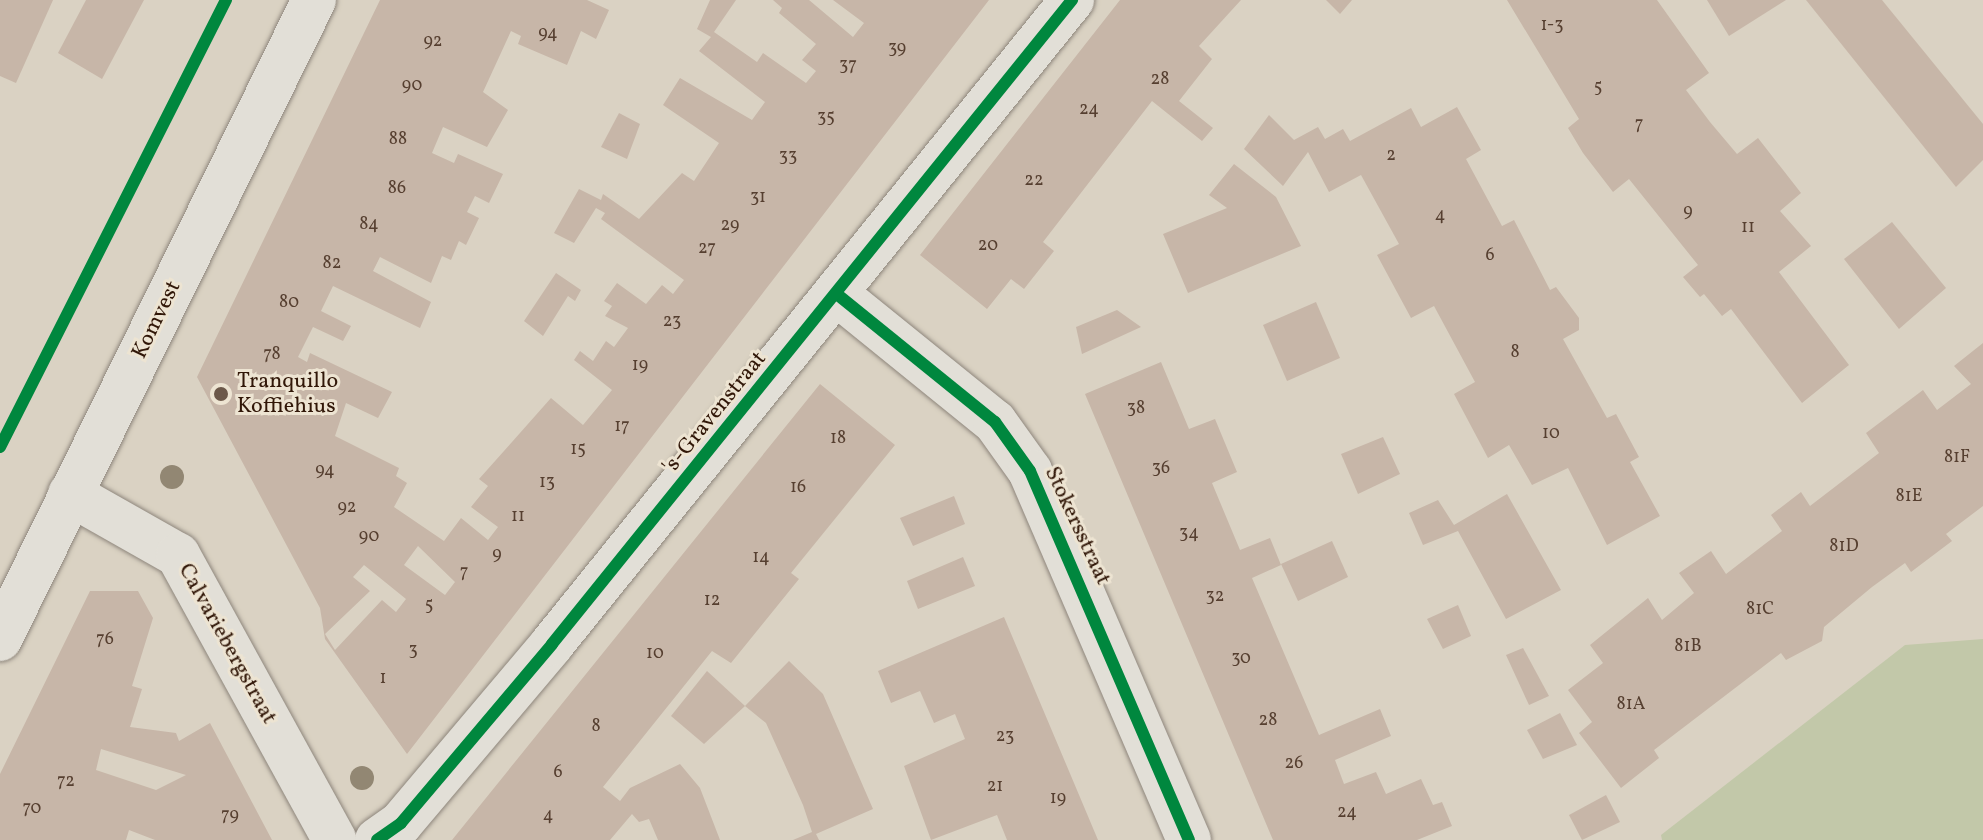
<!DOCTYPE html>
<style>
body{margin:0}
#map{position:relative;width:1983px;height:840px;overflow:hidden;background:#dad2c3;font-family:Vollkorn,serif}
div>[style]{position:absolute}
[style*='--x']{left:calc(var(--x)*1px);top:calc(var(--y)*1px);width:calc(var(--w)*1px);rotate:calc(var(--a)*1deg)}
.green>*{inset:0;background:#c2c8a9}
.building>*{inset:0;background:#c7b6a8}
.roads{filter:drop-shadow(0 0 2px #8e867c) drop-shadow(0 0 2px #8e867c)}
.minor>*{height:44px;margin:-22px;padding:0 22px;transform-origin:22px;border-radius:22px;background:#e2dfd7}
.tertiary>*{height:44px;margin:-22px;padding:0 22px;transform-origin:22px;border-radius:22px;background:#e2dfd7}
.cycleway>*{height:12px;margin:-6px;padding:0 6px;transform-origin:6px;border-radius:6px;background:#00873e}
.trees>*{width:24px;height:24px;margin:-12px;border-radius:50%;background:#928773}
.dots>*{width:22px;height:22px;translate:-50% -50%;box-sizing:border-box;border:4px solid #ede4d2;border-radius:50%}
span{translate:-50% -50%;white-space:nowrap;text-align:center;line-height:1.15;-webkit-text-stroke:6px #ede4d2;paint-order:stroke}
.number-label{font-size:18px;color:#563f30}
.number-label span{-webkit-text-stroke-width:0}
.street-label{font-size:22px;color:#311708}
.poi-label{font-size:22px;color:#311708}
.left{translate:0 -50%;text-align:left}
</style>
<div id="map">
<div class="green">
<i style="clip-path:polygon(1983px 639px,1983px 840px,1662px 840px,1661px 835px,1905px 645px)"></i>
</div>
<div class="building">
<i style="clip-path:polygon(0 0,53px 0,16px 83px,0 76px)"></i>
<i style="clip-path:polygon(86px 0,144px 0,102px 79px,58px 53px)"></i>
<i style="clip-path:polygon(evenodd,380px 0,587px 0,609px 10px,596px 39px,581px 31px,567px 65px,518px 44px,521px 36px,511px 31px,483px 92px,508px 110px,487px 147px,443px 127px,432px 153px,454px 163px,458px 154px,503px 174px,489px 203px,475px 196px,467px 212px,479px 218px,466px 245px,459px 241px,451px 260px,442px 256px,431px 283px,380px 257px,373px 271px,431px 302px,420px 328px,333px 286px,321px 311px,351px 326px,343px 341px,313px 327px,298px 357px,307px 362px,310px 353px,392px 392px,378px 418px,346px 403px,335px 436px,399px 468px,396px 476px,407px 483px,394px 507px,444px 541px,461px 518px,488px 540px,498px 527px,471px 507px,488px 486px,479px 479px,551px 398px,583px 425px,612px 390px,574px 360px,580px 351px,593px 361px,606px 341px,614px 347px,628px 328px,605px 316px,612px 306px,604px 301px,617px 283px,646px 304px,662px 285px,673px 294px,684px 280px,601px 219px,605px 213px,596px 208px,574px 243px,554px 233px,579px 189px,601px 200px,603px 194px,639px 219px,682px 173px,694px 181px,719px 143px,663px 105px,680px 78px,752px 120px,765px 102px,699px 51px,711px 37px,697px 29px,710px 0,736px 0,714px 32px,757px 62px,763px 53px,806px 83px,816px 71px,802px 60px,816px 44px,779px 13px,782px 8px,773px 0,809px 0,853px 37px,864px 23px,833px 0,989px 0,407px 754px,325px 639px,320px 608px,197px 377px,380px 0,418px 546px,455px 582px,445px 595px,404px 565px,418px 546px,380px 0,364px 565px,406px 599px,396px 612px,382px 600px,335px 650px,325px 634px,370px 591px,353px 577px,364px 565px)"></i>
<i style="clip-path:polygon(1120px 0,1241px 0,1199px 46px,1212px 59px,1179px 101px,1213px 128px,1202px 141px,1152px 101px,1043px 242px,1054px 251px,1024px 289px,1011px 279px,987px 309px,920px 255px)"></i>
<i style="clip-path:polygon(1326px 0,1352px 0,1340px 14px)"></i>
<i style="clip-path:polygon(1507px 0,1657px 0,1709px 73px,1686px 90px,1710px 122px,1737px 154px,1758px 138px,1801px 193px,1780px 211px,1811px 246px,1779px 272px,1849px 365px,1802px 403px,1731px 309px,1722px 316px,1704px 294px,1700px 297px,1683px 277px,1698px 265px,1629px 179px,1613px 192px,1583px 153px,1568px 128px,1579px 119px)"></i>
<i style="clip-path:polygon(1707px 0,1786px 0,1729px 36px)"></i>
<i style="clip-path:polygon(1806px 0,1882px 0,1983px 124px,1983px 160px,1956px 187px)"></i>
<i style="clip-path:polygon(1457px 107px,1481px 150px,1466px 159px,1502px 226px,1514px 220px,1550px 290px,1556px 287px,1579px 318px,1579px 330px,1563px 339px,1607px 418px,1616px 414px,1639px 457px,1630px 462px,1660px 516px,1607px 545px,1568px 468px,1532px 485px,1509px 445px,1488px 458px,1454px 394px,1475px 382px,1434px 306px,1411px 318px,1377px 255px,1399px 244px,1361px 175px,1329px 192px,1308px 152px,1283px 186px,1244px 149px,1269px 115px,1294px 140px,1318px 127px,1325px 139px,1343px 129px,1350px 141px,1411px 108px,1421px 127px)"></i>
<i style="clip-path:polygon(619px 113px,640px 124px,627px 159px,601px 147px)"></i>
<i style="clip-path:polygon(1234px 164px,1276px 197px,1301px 246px,1188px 293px,1163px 234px,1227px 208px,1209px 195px)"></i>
<i style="clip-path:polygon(1892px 222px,1946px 288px,1899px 329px,1844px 259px)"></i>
<i style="clip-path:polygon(556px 273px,581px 290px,575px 301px,568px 296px,543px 336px,524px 321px)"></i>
<i style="clip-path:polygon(1316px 302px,1340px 358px,1287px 381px,1263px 325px)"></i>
<i style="clip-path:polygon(1117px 310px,1141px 327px,1082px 354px,1076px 327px)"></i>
<i style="clip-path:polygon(1983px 343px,1983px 506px,1946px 534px,1952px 541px,1911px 572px,1905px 563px,1872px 587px,1824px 627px,1822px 641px,1786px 660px,1781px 653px,1654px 750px,1659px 758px,1621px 788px,1579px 733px,1592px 722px,1568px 690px,1603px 663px,1590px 645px,1648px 598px,1662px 620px,1694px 593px,1679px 573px,1711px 551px,1726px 574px,1761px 547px,1782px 531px,1771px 515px,1801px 492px,1810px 506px,1879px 453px,1866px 433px,1923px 390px,1937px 410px,1971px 384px,1954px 366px)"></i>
<i style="clip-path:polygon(1161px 362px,1189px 429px,1215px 419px,1237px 472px,1212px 483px,1240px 550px,1270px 538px,1281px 565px,1252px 578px,1319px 735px,1380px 709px,1391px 736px,1335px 760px,1344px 784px,1376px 772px,1386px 794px,1421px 779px,1433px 805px,1442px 802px,1452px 826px,1417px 840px,1273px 840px,1085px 394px)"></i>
<i style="clip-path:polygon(820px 384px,895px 445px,791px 573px,799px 579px,731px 663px,712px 651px,603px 787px,620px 801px,630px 788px,680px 764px,700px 788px,720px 840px,658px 840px,649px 819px,639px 822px,632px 814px,610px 840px,452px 840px)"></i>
<i style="clip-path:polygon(1383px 437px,1400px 474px,1358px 494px,1341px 454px)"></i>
<i style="clip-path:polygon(1507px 494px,1561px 590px,1506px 619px,1458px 531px,1423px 545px,1409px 513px,1438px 500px,1454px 525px)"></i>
<i style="clip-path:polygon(954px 496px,965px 524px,913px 546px,900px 518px)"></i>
<i style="clip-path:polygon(1332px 541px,1348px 577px,1298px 601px,1281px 564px)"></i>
<i style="clip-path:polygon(963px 557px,975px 586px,918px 609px,907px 581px)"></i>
<i style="clip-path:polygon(evenodd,90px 591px,138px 591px,153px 618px,132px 686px,142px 689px,130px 727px,176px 733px,179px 741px,210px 723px,272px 840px,155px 840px,129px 830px,126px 840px,0 840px,0 774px,90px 591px,101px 749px,186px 775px,156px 790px,96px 770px,101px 749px)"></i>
<i style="clip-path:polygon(1458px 605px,1471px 636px,1443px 649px,1427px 619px)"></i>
<i style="clip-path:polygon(1004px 617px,1074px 783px,1098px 840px,1007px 840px,997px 815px,931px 840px,904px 766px,965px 739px,955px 714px,934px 723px,920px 691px,891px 703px,878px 671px)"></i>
<i style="clip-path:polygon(1523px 648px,1549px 696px,1529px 705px,1506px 655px)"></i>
<i style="clip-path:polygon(789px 661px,823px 694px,873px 809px,816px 834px,819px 840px,793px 840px,812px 832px,803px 805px,766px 723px,745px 706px)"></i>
<i style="clip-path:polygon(707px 671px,745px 706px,704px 744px,671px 716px)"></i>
<i style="clip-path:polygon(1560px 713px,1577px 745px,1543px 759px,1527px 730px)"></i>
<i style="clip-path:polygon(1606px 795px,1620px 822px,1582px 840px,1569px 815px)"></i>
</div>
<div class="roads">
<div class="minor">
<i style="--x:838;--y:295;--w:202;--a:39"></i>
<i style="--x:995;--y:422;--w:60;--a:54.5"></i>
<i style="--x:1030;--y:471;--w:402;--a:66.7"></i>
<i style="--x:70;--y:494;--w:124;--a:29.5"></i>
<i style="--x:178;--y:555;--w:325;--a:61.2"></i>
<i style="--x:377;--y:840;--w:29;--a:-35"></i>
<i style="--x:401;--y:823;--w:234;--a:-49.8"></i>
<i style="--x:552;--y:644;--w:828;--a:-51.08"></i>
</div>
<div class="tertiary">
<i style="--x:0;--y:639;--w:712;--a:-63.83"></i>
</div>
</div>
<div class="cycleway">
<i style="--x:838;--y:295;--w:202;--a:39"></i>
<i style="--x:995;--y:422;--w:60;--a:54.5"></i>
<i style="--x:1030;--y:471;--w:402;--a:66.7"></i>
<i style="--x:0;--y:447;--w:501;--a:-63.18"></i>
<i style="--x:377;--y:840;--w:29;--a:-35"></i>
<i style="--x:401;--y:823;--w:234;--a:-49.8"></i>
<i style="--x:552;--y:644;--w:828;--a:-51.08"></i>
</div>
<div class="trees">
<i style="left:172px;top:477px"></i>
<i style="left:362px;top:778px"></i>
</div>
<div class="dots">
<i style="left:221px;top:394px;background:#6c5849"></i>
</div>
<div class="number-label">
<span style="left:1552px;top:26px">1-3</span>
<span style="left:548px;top:34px">94</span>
<span style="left:433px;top:42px">92</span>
<span style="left:897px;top:49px">39</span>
<span style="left:848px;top:66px">37</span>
<span style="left:1160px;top:80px">28</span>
<span style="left:412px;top:86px">90</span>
<span style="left:1598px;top:88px">5</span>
<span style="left:1089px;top:110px">24</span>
<span style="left:826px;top:118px">35</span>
<span style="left:1639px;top:125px">7</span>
<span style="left:398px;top:140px">88</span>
<span style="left:1391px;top:156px">2</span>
<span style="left:788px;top:157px">33</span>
<span style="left:1034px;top:181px">22</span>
<span style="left:397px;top:189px">86</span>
<span style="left:758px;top:198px">31</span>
<span style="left:1688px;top:212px">9</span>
<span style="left:1440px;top:216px">4</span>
<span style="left:369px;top:225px">84</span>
<span style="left:730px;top:226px">29</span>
<span style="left:1748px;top:228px">11</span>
<span style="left:988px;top:246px">20</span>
<span style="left:707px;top:249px">27</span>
<span style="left:1490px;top:256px">6</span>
<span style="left:332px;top:264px">82</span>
<span style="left:289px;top:303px">80</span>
<span style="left:672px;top:322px">23</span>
<span style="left:1515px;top:353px">8</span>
<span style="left:272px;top:355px">78</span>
<span style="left:640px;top:366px">19</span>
<span style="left:1136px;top:409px">38</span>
<span style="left:622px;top:427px">17</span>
<span style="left:1551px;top:434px">10</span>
<span style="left:838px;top:439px">18</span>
<span style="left:578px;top:450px">15</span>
<span style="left:1957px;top:458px">81F</span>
<span style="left:1161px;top:469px">36</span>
<span style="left:325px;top:471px">94</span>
<span style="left:547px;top:483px">13</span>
<span style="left:798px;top:488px">16</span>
<span style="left:1909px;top:497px">81E</span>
<span style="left:347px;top:508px">92</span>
<span style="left:518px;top:517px">11</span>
<span style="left:1189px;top:534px">34</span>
<span style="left:369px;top:537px">90</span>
<span style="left:1844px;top:547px">81D</span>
<span style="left:497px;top:555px">9</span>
<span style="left:761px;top:558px">14</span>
<span style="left:464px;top:573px">7</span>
<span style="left:1215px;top:597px">32</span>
<span style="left:712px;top:601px">12</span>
<span style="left:429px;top:606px">5</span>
<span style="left:1760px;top:610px">81C</span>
<span style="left:105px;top:640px">76</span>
<span style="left:1688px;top:647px">81B</span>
<span style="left:413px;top:651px">3</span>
<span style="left:655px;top:654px">10</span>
<span style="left:1241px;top:659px">30</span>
<span style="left:383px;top:679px">1</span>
<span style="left:1631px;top:705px">81A</span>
<span style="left:1268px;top:721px">28</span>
<span style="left:596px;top:727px">8</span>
<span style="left:1005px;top:737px">23</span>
<span style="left:1294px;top:764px">26</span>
<span style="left:558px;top:773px">6</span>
<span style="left:66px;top:782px">72</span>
<span style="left:995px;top:787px">21</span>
<span style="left:1058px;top:799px">19</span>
<span style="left:32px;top:809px">70</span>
<span style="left:1347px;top:813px">24</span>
<span style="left:230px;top:816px">79</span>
<span style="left:548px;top:816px">4</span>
</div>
<div class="street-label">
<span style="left:157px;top:320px;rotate:-64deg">Komvest</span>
<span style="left:715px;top:413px;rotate:-51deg">'s-Gravenstraat</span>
<span style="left:1077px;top:526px;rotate:65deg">Stokersstraat</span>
<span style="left:227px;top:644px;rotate:61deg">Calvariebergstraat</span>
</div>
<div class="poi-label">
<span class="left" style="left:237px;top:394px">Tranquillo<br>Koffiehius</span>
</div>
</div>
